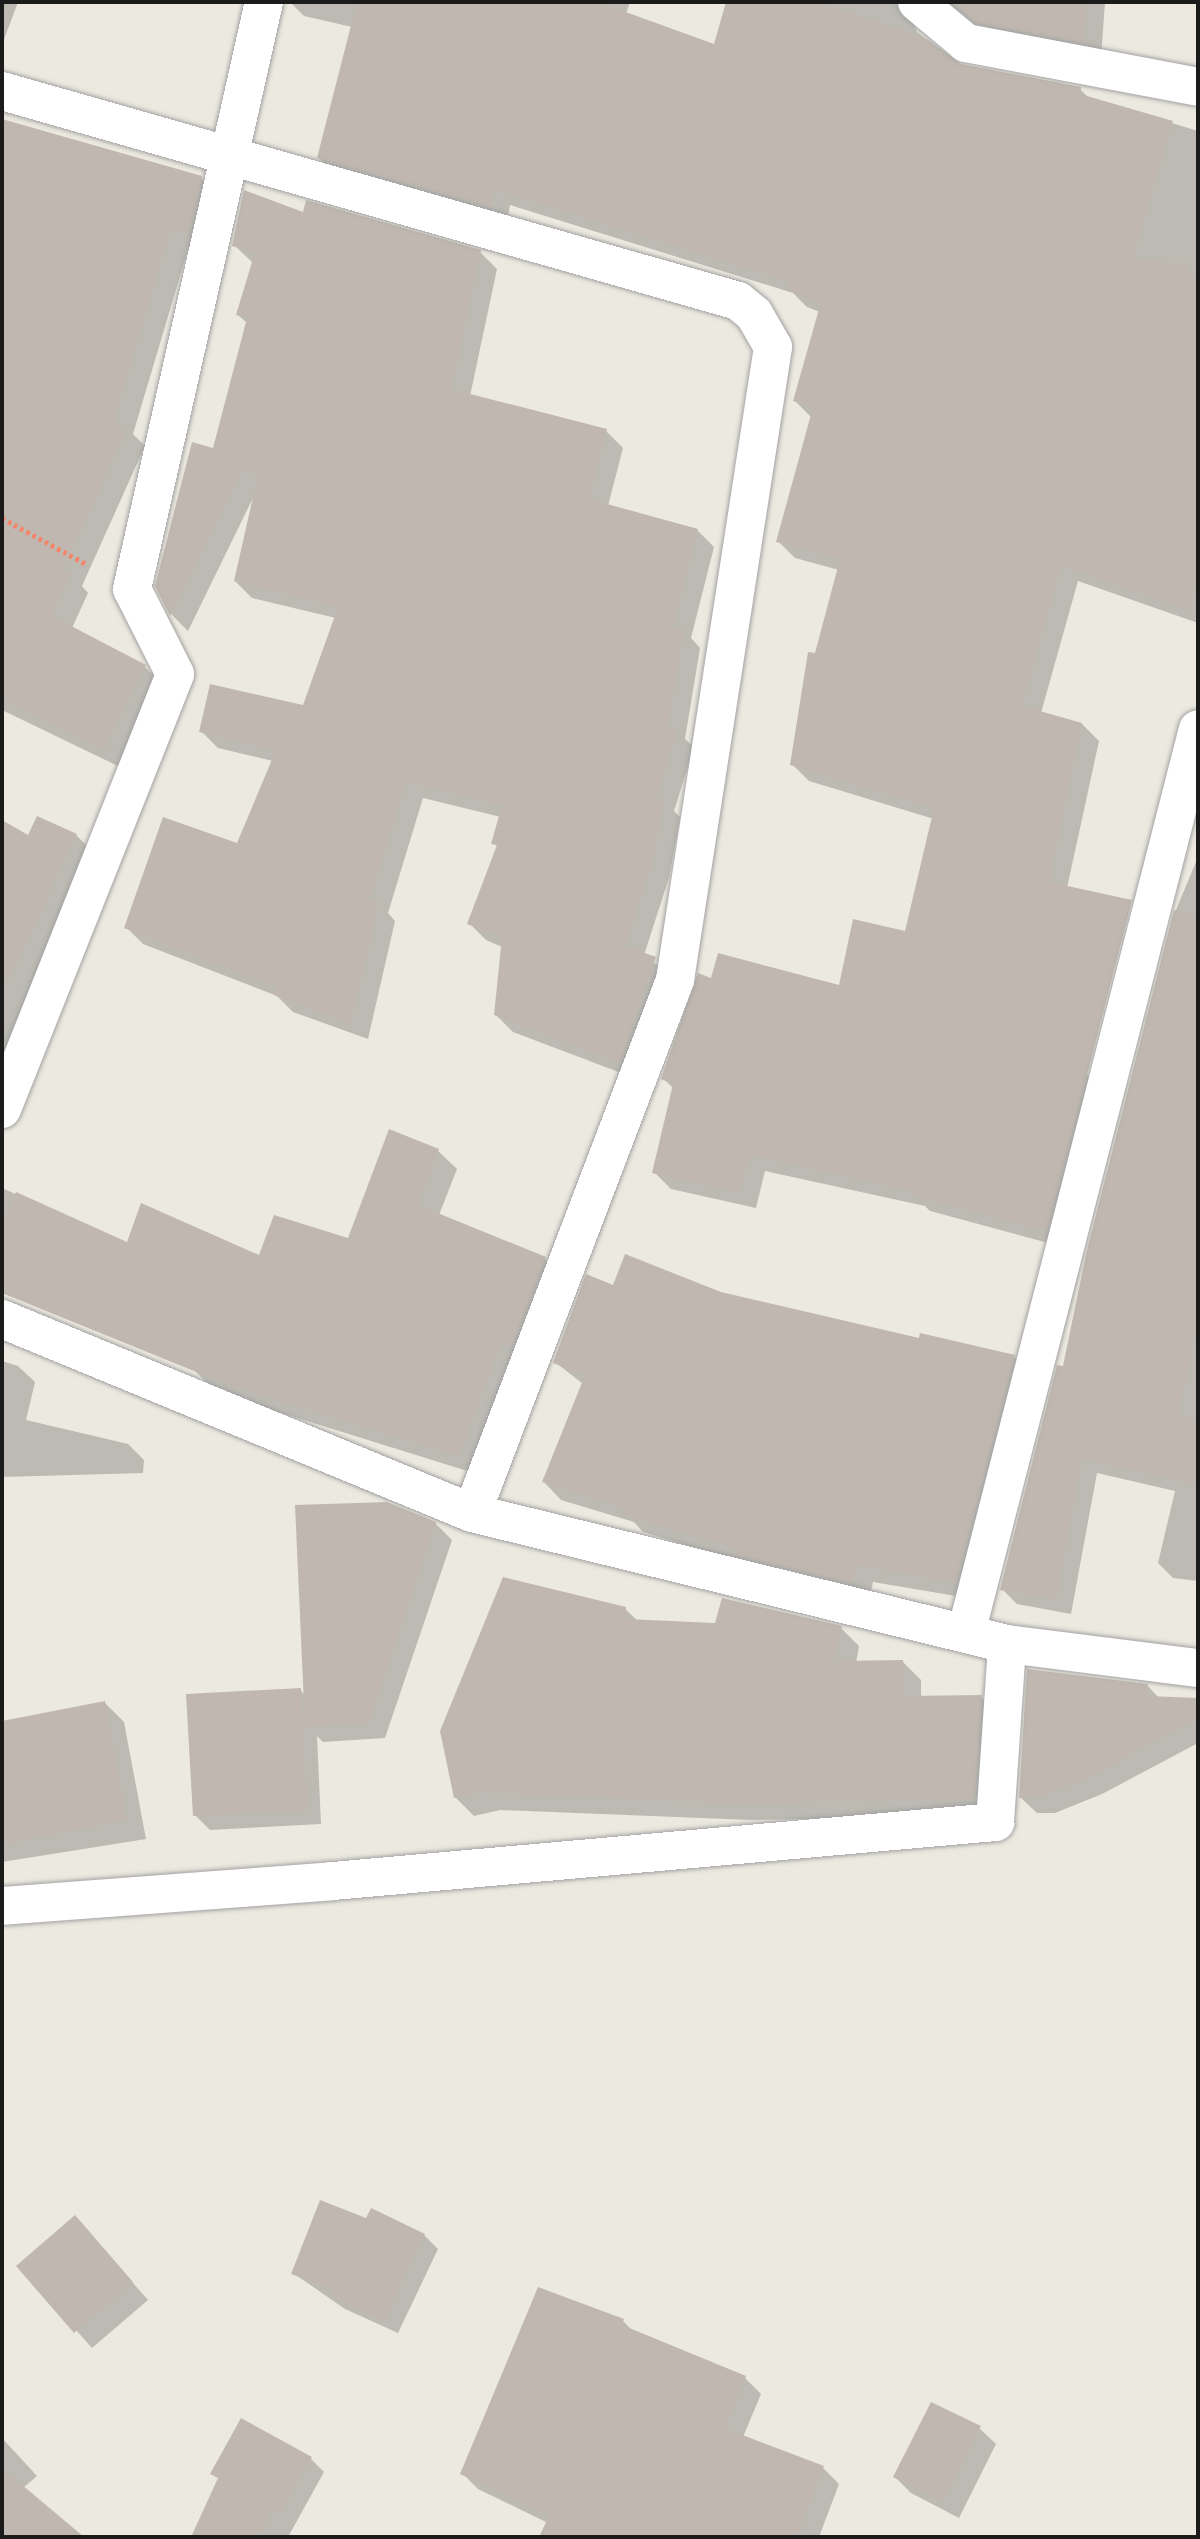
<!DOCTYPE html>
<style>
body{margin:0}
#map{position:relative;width:1200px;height:2539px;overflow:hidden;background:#ece9e0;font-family:"DM Sans",sans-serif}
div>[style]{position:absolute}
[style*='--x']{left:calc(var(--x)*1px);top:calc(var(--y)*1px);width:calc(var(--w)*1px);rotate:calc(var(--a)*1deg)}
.shadow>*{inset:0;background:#0003}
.building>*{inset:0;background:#c0b8b0}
.path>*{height:4.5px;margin-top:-2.25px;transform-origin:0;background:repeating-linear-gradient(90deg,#f3866a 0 3.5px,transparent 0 7px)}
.roads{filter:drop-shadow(0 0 2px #a2a2a2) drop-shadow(0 0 2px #a2a2a2)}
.minor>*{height:38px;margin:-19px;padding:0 19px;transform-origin:19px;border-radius:19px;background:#fff}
span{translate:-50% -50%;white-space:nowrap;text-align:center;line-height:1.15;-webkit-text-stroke:5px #fff;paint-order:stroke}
.frame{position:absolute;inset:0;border:4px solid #1b1b1b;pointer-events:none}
</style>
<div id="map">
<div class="shadow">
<i style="clip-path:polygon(2px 2px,18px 2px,2px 45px)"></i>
<i style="clip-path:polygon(290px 2px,630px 2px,626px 14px,715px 46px,728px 2px,923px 2px,911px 17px,917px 32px,961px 66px,1080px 89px,1089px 98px,1198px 131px,1198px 623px,1078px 581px,1041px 713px,1082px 724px,1099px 741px,1067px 888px,1086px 1074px,1103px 1091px,1063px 1247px,930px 1211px,925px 1206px,765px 1171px,756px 1208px,671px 1189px,654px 1172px,674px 1089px,663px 1078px,713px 980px,840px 987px,907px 933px,934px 819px,809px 781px,792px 764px,839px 570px,795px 558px,778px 541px,812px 418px,795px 401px,820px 312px,807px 307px,793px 293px,510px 205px,507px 223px,336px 175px,319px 158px,352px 27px,304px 16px)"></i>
<i style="clip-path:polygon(946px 2px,1105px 2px,1101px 59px,994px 39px)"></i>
<i style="clip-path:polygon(2px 122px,201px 178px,220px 196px,207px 251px,189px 246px,133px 434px,145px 446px,82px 586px,88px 593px,72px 628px,145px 667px,163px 685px,122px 768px,2px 710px)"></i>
<i style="clip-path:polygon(304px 214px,480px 252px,497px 269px,470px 396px,606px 431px,623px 448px,608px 506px,697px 530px,714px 547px,691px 638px,700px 648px,685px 739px,694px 747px,674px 811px,680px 817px,669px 878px,644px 955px,672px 976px,637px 1079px,513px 1032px,496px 1015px,502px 947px,486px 940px,469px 923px,498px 847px,493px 843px,501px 817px,423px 798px,388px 913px,395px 921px,368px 1039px,293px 1012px,277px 996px,143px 944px,126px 927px,238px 845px,273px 761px,218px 748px,201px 731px,304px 708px,336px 618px,252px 598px,235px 581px,253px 498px,188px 631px,172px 615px,157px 586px,214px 450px,247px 323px,238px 315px,253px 263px,234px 245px)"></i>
<i style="clip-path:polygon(20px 833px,29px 838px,76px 835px,94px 853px,2px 1064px,2px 872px)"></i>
<i style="clip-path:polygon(1198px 857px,1198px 1581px,1173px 1578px,1158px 1563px,1175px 1491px,1097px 1473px,1071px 1614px,1017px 1604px,1002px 1589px,1064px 1368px,1088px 1254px,1176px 910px)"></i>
<i style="clip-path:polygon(438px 1151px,457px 1169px,439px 1215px,545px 1259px,563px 1277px,477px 1474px,246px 1402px,207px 1383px,189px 1365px,191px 1359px,2px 1289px,2px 1188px,128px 1244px,260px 1257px,349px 1240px)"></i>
<i style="clip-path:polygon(614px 1287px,721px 1294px,920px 1340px,1014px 1357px,1032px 1374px,974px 1599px,873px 1582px,869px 1600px,643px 1532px,634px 1522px,561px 1500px,544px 1482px,583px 1384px,555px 1362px)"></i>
<i style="clip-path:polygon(2px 1361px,18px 1366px,35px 1382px,26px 1420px,128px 1444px,144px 1460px,143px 1473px,2px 1477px)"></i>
<i style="clip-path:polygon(435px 1523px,452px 1540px,385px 1738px,323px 1742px,317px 1736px,321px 1824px,210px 1830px,195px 1815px,300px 1690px,305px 1695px)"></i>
<i style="clip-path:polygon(625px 1609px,638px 1621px,841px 1628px,859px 1646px,856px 1663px,903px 1662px,921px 1680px,921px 1698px,981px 1697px,999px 1715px,993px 1816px,751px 1820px,500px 1810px,474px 1816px,455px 1797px)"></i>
<i style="clip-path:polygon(1147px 1685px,1159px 1698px,1198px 1700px,1198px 1743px,1102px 1794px,1055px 1813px,1037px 1813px,1020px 1797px)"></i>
<i style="clip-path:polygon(105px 1703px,124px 1722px,146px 1839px,2px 1862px,2px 1723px)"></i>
<i style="clip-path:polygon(75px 2217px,148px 2300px,92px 2348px,19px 2266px)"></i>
<i style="clip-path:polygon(367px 2220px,424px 2235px,438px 2249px,398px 2333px,345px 2309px,293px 2273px)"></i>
<i style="clip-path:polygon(623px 2321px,634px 2332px,745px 2378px,761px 2394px,743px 2437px,823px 2468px,839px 2484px,819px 2537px,558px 2537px,548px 2523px,478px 2489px,462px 2473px)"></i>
<i style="clip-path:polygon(979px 2428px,996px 2444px,959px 2518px,911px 2493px,895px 2477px)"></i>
<i style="clip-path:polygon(2px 2438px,37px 2476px,23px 2488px,82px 2537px,2px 2537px)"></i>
<i style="clip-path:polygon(311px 2459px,324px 2472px,288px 2537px,194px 2536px)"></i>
</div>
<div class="building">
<i style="clip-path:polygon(357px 2px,598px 2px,714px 44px,726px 2px,819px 2px,927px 39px,961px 64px,1081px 87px,1080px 94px,1173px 121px,1132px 261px,1188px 263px,1188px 271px,1198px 275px,1198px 577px,1190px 611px,1061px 565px,1022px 706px,1082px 723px,1049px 882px,1132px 900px,1047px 1231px,911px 1195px,912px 1191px,749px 1155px,740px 1193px,652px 1173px,673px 1084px,661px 1079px,698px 973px,711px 978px,718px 953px,839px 985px,853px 919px,905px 931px,934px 808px,790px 765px,808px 652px,815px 653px,840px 559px,776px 542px,813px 407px,793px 401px,821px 302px,788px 291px,791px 282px,494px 189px,490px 207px,317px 158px)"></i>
<i style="clip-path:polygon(960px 2px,1087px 2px,1084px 43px,976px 23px,959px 9px)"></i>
<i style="clip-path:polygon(2px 119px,202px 176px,189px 234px,171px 229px,113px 423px,128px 427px,63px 570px,71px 573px,52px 616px,146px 665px,104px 751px,2px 700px)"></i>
<i style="clip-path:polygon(244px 190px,303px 212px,306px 200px,481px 250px,451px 389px,607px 429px,589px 499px,698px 529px,673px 626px,684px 629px,668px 726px,678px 729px,657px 796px,664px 799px,653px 860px,625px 946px,656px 957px,620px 1063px,494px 1015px,502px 937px,467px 924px,497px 845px,491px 844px,502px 805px,406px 782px,370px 899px,379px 902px,351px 1024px,274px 995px,276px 987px,124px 928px,163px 817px,237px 843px,276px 750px,199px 732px,210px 684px,303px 705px,338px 607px,234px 581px,258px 475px,242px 470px,170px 616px,155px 586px,192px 442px,213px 448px,247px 318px,236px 315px,255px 252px,232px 246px)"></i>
<i style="clip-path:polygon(37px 816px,77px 834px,2px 994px,2px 820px,28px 835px)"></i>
<i style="clip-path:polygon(1174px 910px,1198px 915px,1198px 1328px,1178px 1414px,1198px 1419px,1198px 1485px,1082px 1459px,1056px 1599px,1000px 1590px,1057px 1365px,1063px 1366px,1086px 1254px)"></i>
<i style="clip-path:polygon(389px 1129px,439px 1149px,418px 1205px,546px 1257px,512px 1347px,503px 1344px,499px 1348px,459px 1456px,226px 1384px,2px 1293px,2px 1223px,16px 1192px,127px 1242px,141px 1203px,259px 1255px,274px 1215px,348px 1238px)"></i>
<i style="clip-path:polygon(625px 1254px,721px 1292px,919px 1338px,920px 1333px,1015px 1355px,956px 1582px,856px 1565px,852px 1583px,734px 1555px,736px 1548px,624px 1515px,625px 1508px,542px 1482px,585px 1375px,553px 1363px,586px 1274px,613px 1285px)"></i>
<i style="clip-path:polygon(387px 1502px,436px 1522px,369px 1722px,305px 1727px,295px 1505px)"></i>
<i style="clip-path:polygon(503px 1577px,626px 1607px,626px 1619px,715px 1623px,722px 1598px,842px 1626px,834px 1661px,903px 1660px,904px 1696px,982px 1695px,975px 1799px,731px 1803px,480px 1792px,454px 1798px,440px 1731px)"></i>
<i style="clip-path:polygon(1027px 1669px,1148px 1684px,1147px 1696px,1198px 1698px,1198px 1718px,1085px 1779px,1038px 1797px,1019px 1798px)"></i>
<i style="clip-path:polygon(301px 1688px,307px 1810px,193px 1816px,186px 1694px)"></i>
<i style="clip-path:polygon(105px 1701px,127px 1820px,2px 1844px,2px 1721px)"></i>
<i style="clip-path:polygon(320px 2200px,366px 2218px,371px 2208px,425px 2234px,384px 2321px,330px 2296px,333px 2289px,291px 2274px)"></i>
<i style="clip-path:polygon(75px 2215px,133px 2282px,74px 2333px,16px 2266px)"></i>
<i style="clip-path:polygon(538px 2287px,624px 2319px,622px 2325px,746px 2376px,724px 2428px,824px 2466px,797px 2537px,539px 2537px,549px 2516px,460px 2474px)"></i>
<i style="clip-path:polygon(931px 2402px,981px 2426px,942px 2503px,893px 2477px)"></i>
<i style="clip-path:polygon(241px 2418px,312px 2457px,281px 2513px,273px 2508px,260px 2537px,191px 2537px,218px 2478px,210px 2474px)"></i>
<i style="clip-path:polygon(2px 2468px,84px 2537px,2px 2537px)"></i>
</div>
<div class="path">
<i style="--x:2;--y:518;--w:98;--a:28.7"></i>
</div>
<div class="roads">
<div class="minor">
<i style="--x:917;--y:2;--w:64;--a:39.9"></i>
<i style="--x:966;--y:43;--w:236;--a:10.7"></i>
<i style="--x:2;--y:91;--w:765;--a:15.92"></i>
<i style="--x:738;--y:301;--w:21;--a:39"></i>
<i style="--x:754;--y:314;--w:38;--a:60"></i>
<i style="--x:773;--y:347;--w:641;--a:98.8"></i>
<i style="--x:675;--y:980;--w:570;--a:110.85"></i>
<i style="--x:2;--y:1109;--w:468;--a:-68.3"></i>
<i style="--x:175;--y:674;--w:95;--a:-116.8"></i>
<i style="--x:132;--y:589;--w:602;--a:-77.33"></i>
<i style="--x:2;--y:1319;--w:508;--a:22.43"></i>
<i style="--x:472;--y:1513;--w:551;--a:13.76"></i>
<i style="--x:1007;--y:1644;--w:193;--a:7.2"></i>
<i style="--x:966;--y:1633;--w:933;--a:-75.61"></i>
<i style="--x:2;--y:1906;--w:332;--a:-4.3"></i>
<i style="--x:333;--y:1881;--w:665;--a:-5.09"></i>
<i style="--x:995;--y:1822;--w:178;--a:-86.1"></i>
</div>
</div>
<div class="frame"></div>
</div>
